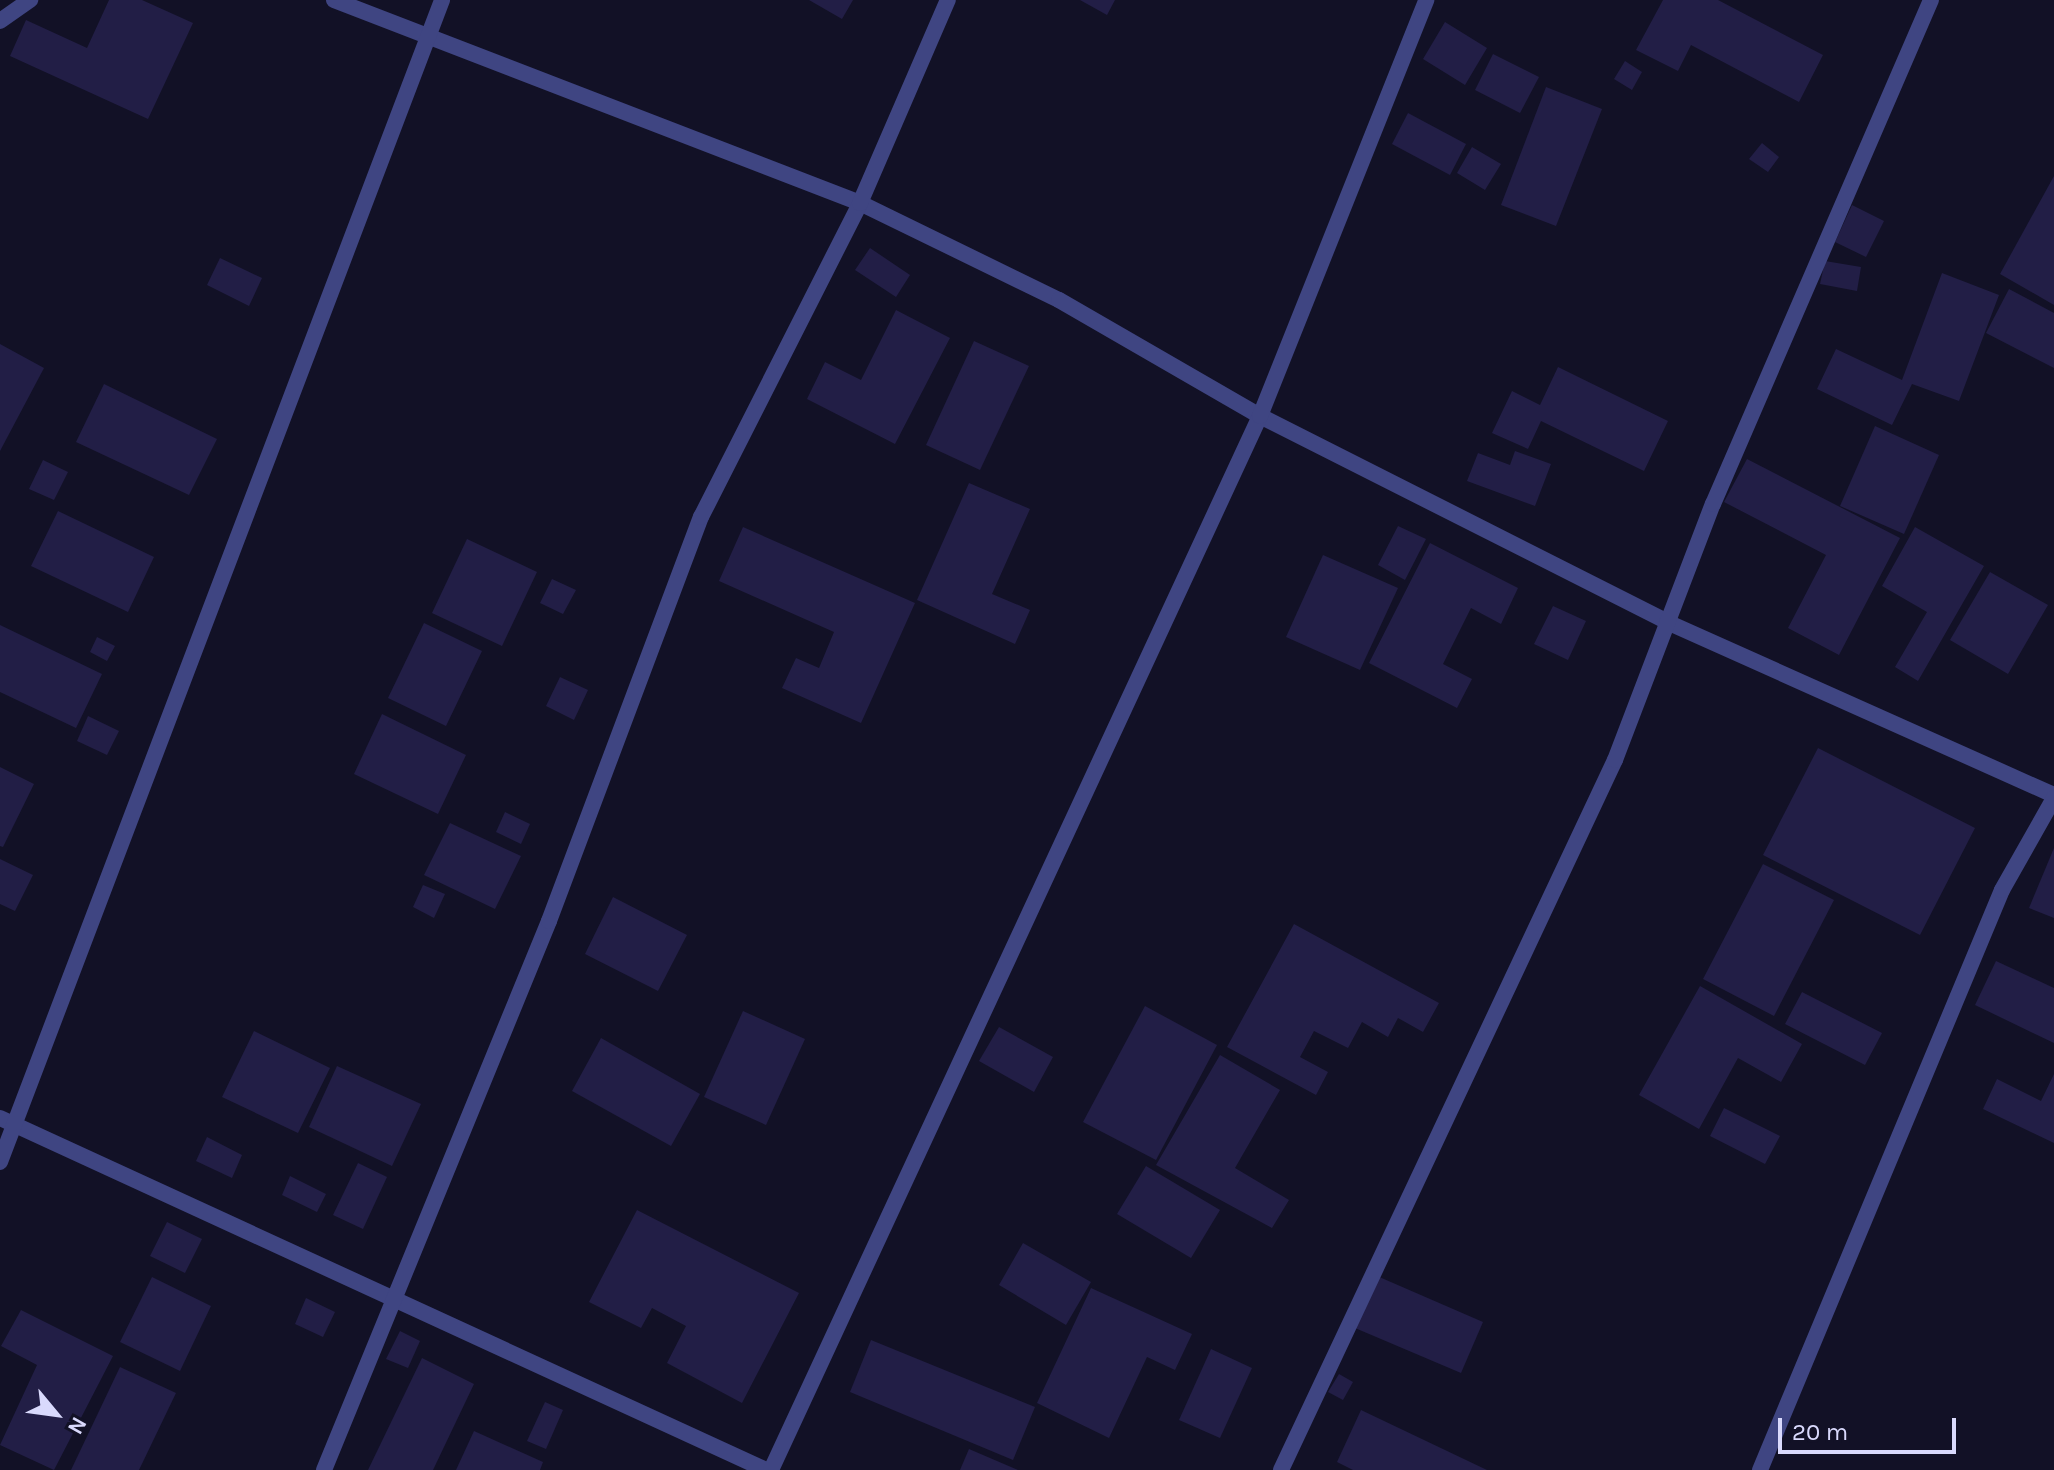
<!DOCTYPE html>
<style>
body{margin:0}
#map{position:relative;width:2054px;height:1470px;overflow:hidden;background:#121126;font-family:Karla,sans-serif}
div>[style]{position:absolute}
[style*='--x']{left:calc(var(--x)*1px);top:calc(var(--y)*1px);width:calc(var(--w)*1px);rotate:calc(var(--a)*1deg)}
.building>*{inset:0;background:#221e46}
.street>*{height:16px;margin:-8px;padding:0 8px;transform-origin:8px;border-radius:8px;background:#3f4582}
span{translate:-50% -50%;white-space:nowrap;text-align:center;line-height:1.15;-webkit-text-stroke:6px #121126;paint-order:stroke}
.north{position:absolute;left:16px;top:1374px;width:80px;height:80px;-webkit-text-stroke:6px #121126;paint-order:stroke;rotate:119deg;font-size:22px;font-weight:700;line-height:32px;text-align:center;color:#d9d9fc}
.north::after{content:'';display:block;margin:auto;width:28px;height:36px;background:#d9d9fc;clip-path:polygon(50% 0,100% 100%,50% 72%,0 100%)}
.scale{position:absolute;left:1778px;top:1418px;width:178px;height:36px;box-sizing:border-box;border:4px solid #d9d9fc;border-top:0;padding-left:10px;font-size:24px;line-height:28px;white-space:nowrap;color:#d9d9fc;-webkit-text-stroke:6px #121126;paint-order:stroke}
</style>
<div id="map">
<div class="building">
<i style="clip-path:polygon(109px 0,142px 0,193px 23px,148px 119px,10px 56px,26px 20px,87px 48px)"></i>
<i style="clip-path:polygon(809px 0,853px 0,842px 19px)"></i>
<i style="clip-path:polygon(1080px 0,1115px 0,1107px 15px)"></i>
<i style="clip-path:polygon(1663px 0,1718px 0,1823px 55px,1799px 102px,1691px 45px,1678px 71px,1636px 50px)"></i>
<i style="clip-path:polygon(1445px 22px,1487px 48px,1465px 85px,1423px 59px)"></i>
<i style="clip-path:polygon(1493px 54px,1539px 77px,1520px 113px,1475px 90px)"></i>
<i style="clip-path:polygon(1625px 61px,1642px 72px,1632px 90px,1614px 79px)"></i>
<i style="clip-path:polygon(1546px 87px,1602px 109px,1556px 226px,1501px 205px)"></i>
<i style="clip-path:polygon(1408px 113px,1466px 144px,1450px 175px,1392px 144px)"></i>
<i style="clip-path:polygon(1762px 143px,1779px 157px,1768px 172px,1749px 159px)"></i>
<i style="clip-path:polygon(1472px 147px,1501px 164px,1485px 190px,1457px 173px)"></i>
<i style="clip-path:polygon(2054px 176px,2054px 305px,2000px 274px)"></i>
<i style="clip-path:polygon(1852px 205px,1884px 221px,1866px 257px,1835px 242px)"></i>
<i style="clip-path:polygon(870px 248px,910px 275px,896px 297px,855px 270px)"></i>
<i style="clip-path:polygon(220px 258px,262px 278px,249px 306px,207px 285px)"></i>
<i style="clip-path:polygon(1825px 261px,1861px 267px,1857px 291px,1820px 284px)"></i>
<i style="clip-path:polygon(1942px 273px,1999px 295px,1959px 401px,1912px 384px,1892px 425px,1817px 389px,1836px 349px,1902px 380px)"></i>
<i style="clip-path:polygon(2009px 289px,2054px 313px,2054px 368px,1986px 333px)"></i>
<i style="clip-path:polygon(896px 310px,950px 338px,895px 444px,807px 399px,825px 362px,861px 380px)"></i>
<i style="clip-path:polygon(974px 341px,1029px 366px,980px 470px,926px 445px)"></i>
<i style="clip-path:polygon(0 344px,44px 368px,0 451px)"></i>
<i style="clip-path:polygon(1558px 367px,1668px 421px,1644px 471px,1541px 421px,1528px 449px,1492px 433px,1512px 391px,1540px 405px)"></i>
<i style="clip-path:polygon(104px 384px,217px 439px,189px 495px,76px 442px)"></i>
<i style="clip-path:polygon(1875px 426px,1939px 455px,1904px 534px,1840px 506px)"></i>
<i style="clip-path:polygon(1515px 451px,1551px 464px,1535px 506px,1467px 481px,1478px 453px,1510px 465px)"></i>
<i style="clip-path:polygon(1747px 459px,1900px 538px,1839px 655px,1788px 628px,1826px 555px,1724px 502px)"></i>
<i style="clip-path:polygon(43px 460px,68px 472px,54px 500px,29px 489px)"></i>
<i style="clip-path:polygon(969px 483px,1030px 509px,992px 594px,1030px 610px,1015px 644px,917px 600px)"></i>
<i style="clip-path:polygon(58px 511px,154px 557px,128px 612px,31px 566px)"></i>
<i style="clip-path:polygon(1398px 526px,1426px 539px,1405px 580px,1378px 565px)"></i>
<i style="clip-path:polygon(743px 527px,915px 603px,861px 723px,782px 688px,796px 658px,819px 668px,834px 632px,719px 581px)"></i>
<i style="clip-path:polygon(1915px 527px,1984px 566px,1918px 681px,1895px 667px,1927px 612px,1882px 586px)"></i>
<i style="clip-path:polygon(467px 539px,537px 572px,502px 646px,432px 613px)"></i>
<i style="clip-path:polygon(1430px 543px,1518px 588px,1501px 624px,1471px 608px,1443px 664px,1472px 679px,1457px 708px,1369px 663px)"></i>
<i style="clip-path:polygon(1323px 555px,1398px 588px,1360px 670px,1286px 637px)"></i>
<i style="clip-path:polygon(1990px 572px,2048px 605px,2008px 674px,1950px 640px)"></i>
<i style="clip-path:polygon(552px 579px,576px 590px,563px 614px,540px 603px)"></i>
<i style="clip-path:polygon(1553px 606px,1586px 621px,1568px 660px,1534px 644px)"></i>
<i style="clip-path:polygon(424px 623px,482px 651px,446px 726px,388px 698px)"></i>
<i style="clip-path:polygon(0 625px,102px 674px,76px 728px,0 692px)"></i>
<i style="clip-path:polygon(97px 637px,115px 646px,107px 661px,90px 652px)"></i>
<i style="clip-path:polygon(560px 677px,588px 690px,574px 720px,546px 706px)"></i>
<i style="clip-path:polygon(382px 714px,466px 755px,438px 814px,354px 774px)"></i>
<i style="clip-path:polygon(88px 716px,119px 731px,107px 755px,77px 741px)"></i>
<i style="clip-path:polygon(1818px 748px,1975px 828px,1920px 935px,1763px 855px)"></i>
<i style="clip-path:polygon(0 767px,34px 784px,3px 847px,0 846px)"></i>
<i style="clip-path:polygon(505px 812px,530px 824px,521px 844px,496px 832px)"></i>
<i style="clip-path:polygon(450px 823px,521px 856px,495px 909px,424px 875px)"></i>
<i style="clip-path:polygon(2054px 848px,2054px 918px,2029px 908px)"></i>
<i style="clip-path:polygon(0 859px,33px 875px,15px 911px,0 904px)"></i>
<i style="clip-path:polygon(1763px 864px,1834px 900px,1774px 1016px,1703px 979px)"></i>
<i style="clip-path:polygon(423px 885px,445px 894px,434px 918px,413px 907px)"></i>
<i style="clip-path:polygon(613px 897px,687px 935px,658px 991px,585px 954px)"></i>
<i style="clip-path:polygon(1294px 924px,1439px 1003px,1423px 1032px,1398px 1018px,1388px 1037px,1362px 1022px,1348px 1048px,1314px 1031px,1300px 1057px,1328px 1072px,1316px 1095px,1227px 1047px)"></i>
<i style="clip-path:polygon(1996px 961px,2054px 988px,2054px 1043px,1975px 1005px)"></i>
<i style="clip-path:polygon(1700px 986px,1802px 1044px,1781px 1082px,1738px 1058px,1699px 1129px,1639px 1095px)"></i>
<i style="clip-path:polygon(1802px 992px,1882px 1033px,1865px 1065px,1785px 1024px)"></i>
<i style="clip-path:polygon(1145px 1006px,1217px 1045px,1156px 1160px,1083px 1122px)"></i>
<i style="clip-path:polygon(743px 1011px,805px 1039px,766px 1125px,704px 1097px)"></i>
<i style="clip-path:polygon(999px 1027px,1053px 1057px,1034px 1092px,979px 1061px)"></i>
<i style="clip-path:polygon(254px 1031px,330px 1068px,298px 1133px,222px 1097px)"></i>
<i style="clip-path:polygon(601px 1038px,700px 1094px,671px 1146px,572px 1091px)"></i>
<i style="clip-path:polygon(1220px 1055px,1280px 1090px,1235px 1168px,1289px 1200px,1272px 1228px,1156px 1165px)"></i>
<i style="clip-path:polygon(337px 1066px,421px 1104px,392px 1166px,309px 1127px)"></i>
<i style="clip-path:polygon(2054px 1074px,2054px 1143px,1983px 1109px,1997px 1079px,2041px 1101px)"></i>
<i style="clip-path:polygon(1724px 1108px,1780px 1136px,1765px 1164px,1710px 1136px)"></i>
<i style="clip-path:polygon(207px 1137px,242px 1155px,232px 1178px,196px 1161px)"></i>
<i style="clip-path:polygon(358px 1163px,387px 1177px,363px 1229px,333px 1215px)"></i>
<i style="clip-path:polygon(1146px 1166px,1220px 1210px,1191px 1258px,1117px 1214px)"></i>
<i style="clip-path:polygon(290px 1176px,326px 1194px,317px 1212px,282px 1195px)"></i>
<i style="clip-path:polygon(637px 1210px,799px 1293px,742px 1403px,667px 1363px,686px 1326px,652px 1308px,641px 1328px,589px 1302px)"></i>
<i style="clip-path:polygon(167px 1222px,202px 1239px,185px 1273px,150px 1256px)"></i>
<i style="clip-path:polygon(1023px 1243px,1091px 1282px,1066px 1325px,999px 1285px)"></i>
<i style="clip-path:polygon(1377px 1276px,1483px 1322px,1461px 1373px,1355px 1328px)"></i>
<i style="clip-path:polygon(152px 1277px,211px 1306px,180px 1371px,120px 1342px)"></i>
<i style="clip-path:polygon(1091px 1288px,1192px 1334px,1175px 1370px,1147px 1357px,1109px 1438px,1037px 1403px)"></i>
<i style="clip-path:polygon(306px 1298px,335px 1312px,323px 1337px,295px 1324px)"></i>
<i style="clip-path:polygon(21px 1310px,113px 1356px,54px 1470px,0 1445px,37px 1365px,1px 1346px)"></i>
<i style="clip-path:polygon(400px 1331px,420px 1341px,408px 1368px,386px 1359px)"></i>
<i style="clip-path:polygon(871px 1340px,1035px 1407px,1013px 1460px,850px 1392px)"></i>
<i style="clip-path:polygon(1211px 1349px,1252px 1368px,1220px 1438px,1179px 1420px)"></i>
<i style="clip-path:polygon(422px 1358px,474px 1384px,433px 1470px,368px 1470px)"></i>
<i style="clip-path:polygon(120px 1367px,176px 1393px,139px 1470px,71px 1470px)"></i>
<i style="clip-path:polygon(1339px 1374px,1353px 1382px,1343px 1400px,1328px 1392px)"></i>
<i style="clip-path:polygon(545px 1402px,563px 1410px,546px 1449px,527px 1441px)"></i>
<i style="clip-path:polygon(1361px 1410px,1487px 1470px,1353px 1470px,1337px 1462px)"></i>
<i style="clip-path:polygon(474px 1431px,543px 1462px,540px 1470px,456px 1470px)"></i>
<i style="clip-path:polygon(969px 1449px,1018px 1470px,960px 1470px)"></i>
</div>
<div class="street">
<i style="--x:334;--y:0;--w:564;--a:21.1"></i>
<i style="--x:860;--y:203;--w:221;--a:26"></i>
<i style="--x:1059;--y:300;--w:232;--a:30"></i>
<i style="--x:1260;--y:416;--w:456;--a:26.8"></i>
<i style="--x:1667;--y:622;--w:424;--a:24.1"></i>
<i style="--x:0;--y:21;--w:37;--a:-35"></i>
<i style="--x:0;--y:1118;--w:843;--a:24.68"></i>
<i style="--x:0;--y:1162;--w:1243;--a:-69.17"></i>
<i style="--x:324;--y:1470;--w:593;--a:-67.71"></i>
<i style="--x:549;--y:921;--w:432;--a:-69.4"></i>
<i style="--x:701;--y:517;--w:352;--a:-63.1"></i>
<i style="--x:860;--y:203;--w:221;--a:-66.6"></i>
<i style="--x:771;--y:1470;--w:1162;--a:-65.11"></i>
<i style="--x:1260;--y:416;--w:448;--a:-68.2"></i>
<i style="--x:1281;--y:1470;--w:785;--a:-64.81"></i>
<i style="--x:1615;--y:760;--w:274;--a:-69.1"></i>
<i style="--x:1713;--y:504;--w:549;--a:-66.61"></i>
<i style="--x:1760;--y:1470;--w:628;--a:-67.35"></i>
<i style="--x:2002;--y:890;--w:106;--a:-60.5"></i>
</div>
<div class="north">N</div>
<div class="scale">20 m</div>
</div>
